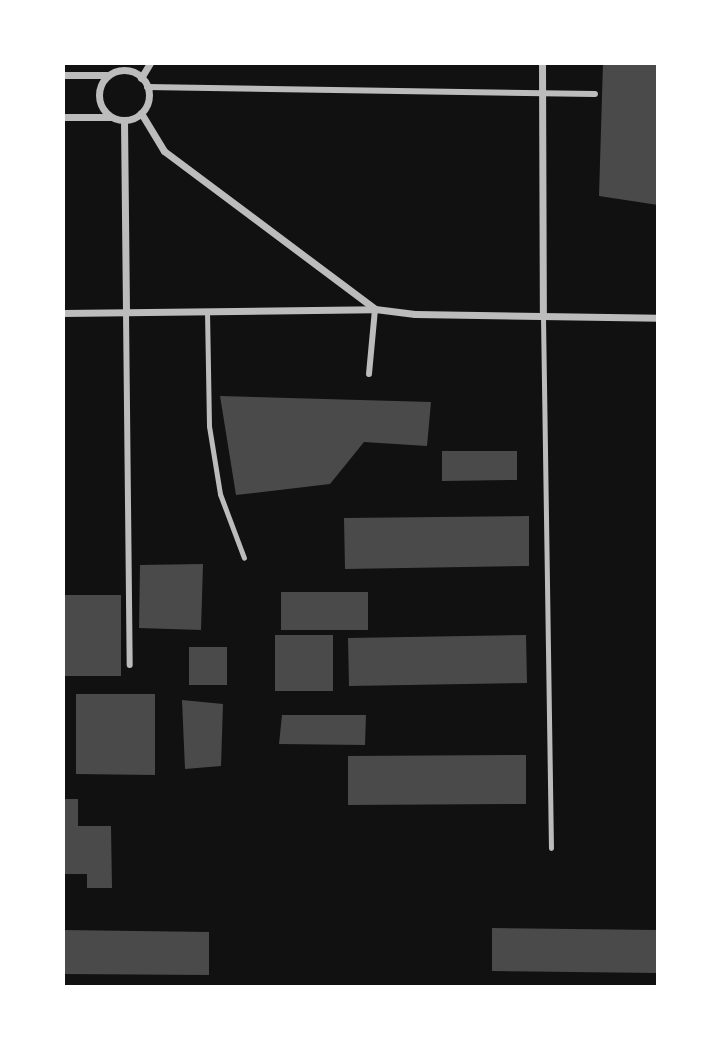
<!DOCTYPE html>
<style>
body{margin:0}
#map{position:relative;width:721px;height:1050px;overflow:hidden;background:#111;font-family:Lato,sans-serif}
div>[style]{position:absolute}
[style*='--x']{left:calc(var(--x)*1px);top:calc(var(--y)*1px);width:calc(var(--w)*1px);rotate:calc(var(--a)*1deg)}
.building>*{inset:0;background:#4a4a4a}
.service>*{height:5px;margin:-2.5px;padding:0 2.5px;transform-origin:2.5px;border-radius:2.5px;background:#bcbcbc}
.pedestrian>*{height:6px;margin:-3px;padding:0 3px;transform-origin:3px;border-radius:3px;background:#bcbcbc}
.minor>*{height:7px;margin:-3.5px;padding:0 3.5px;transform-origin:3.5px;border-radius:3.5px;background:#bcbcbc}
.minor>.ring{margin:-3.5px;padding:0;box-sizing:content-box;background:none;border:7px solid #bcbcbc;border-radius:50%}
span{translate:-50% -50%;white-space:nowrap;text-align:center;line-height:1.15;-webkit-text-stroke:7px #fff;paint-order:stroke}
.frame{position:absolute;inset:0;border:65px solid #fff;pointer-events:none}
</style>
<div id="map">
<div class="building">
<i style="clip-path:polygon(603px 63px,658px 63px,658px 205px,599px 196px)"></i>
<i style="clip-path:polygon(220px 396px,431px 402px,427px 446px,364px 442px,330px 484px,236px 495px)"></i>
<i style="clip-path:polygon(442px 451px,517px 451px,517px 480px,442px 481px)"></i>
<i style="clip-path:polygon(529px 516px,529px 566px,345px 569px,344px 518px)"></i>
<i style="clip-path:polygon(203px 564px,201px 630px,139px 628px,140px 565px)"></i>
<i style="clip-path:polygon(281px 592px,368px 592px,368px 630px,281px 630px)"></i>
<i style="clip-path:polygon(63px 595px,121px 595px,121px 676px,63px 676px)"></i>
<i style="clip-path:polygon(275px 635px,333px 635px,333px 691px,275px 691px)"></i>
<i style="clip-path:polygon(526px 635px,527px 683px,349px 686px,348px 638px)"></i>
<i style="clip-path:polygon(189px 647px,227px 647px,227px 685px,189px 685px)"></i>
<i style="clip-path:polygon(76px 694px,155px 694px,155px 775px,76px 774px)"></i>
<i style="clip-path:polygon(182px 700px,223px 704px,221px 766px,185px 769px)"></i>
<i style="clip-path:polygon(282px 715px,366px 715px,365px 745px,279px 744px)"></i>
<i style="clip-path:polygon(526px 755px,526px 804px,348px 805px,348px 756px)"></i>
<i style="clip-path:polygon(63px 799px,78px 799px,78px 826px,111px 826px,112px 888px,87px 888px,87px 874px,63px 874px)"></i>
<i style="clip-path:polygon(492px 928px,658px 930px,658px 973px,492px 971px)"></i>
<i style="clip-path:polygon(63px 930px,209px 932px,209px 975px,63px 974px)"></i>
</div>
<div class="service">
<i style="--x:207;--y:311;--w:115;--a:89"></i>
<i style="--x:209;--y:426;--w:69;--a:80.8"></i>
<i style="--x:220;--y:494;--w:68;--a:69.4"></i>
<i style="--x:543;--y:317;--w:531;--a:89.14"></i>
</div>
<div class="pedestrian">
<i style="--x:147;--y:87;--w:448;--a:0.9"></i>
<i style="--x:126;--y:312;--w:353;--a:89.4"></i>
<i style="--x:369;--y:374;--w:65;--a:-84.7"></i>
</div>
<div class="minor">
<i style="--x:542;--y:63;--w:254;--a:89.8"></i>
<i class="ring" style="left:99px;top:70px;width:43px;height:43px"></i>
<i style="--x:63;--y:75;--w:45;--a:0"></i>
<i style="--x:141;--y:78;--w:17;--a:-59"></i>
<i style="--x:141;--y:113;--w:44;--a:58.8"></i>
<i style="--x:164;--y:151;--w:264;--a:36.8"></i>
<i style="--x:375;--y:309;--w:40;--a:7.1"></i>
<i style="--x:415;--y:314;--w:243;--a:0.9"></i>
<i style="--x:63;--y:117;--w:48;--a:0"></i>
<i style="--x:124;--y:120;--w:192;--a:89.4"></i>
<i style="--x:63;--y:313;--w:311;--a:-0.7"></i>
</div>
<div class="frame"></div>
</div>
